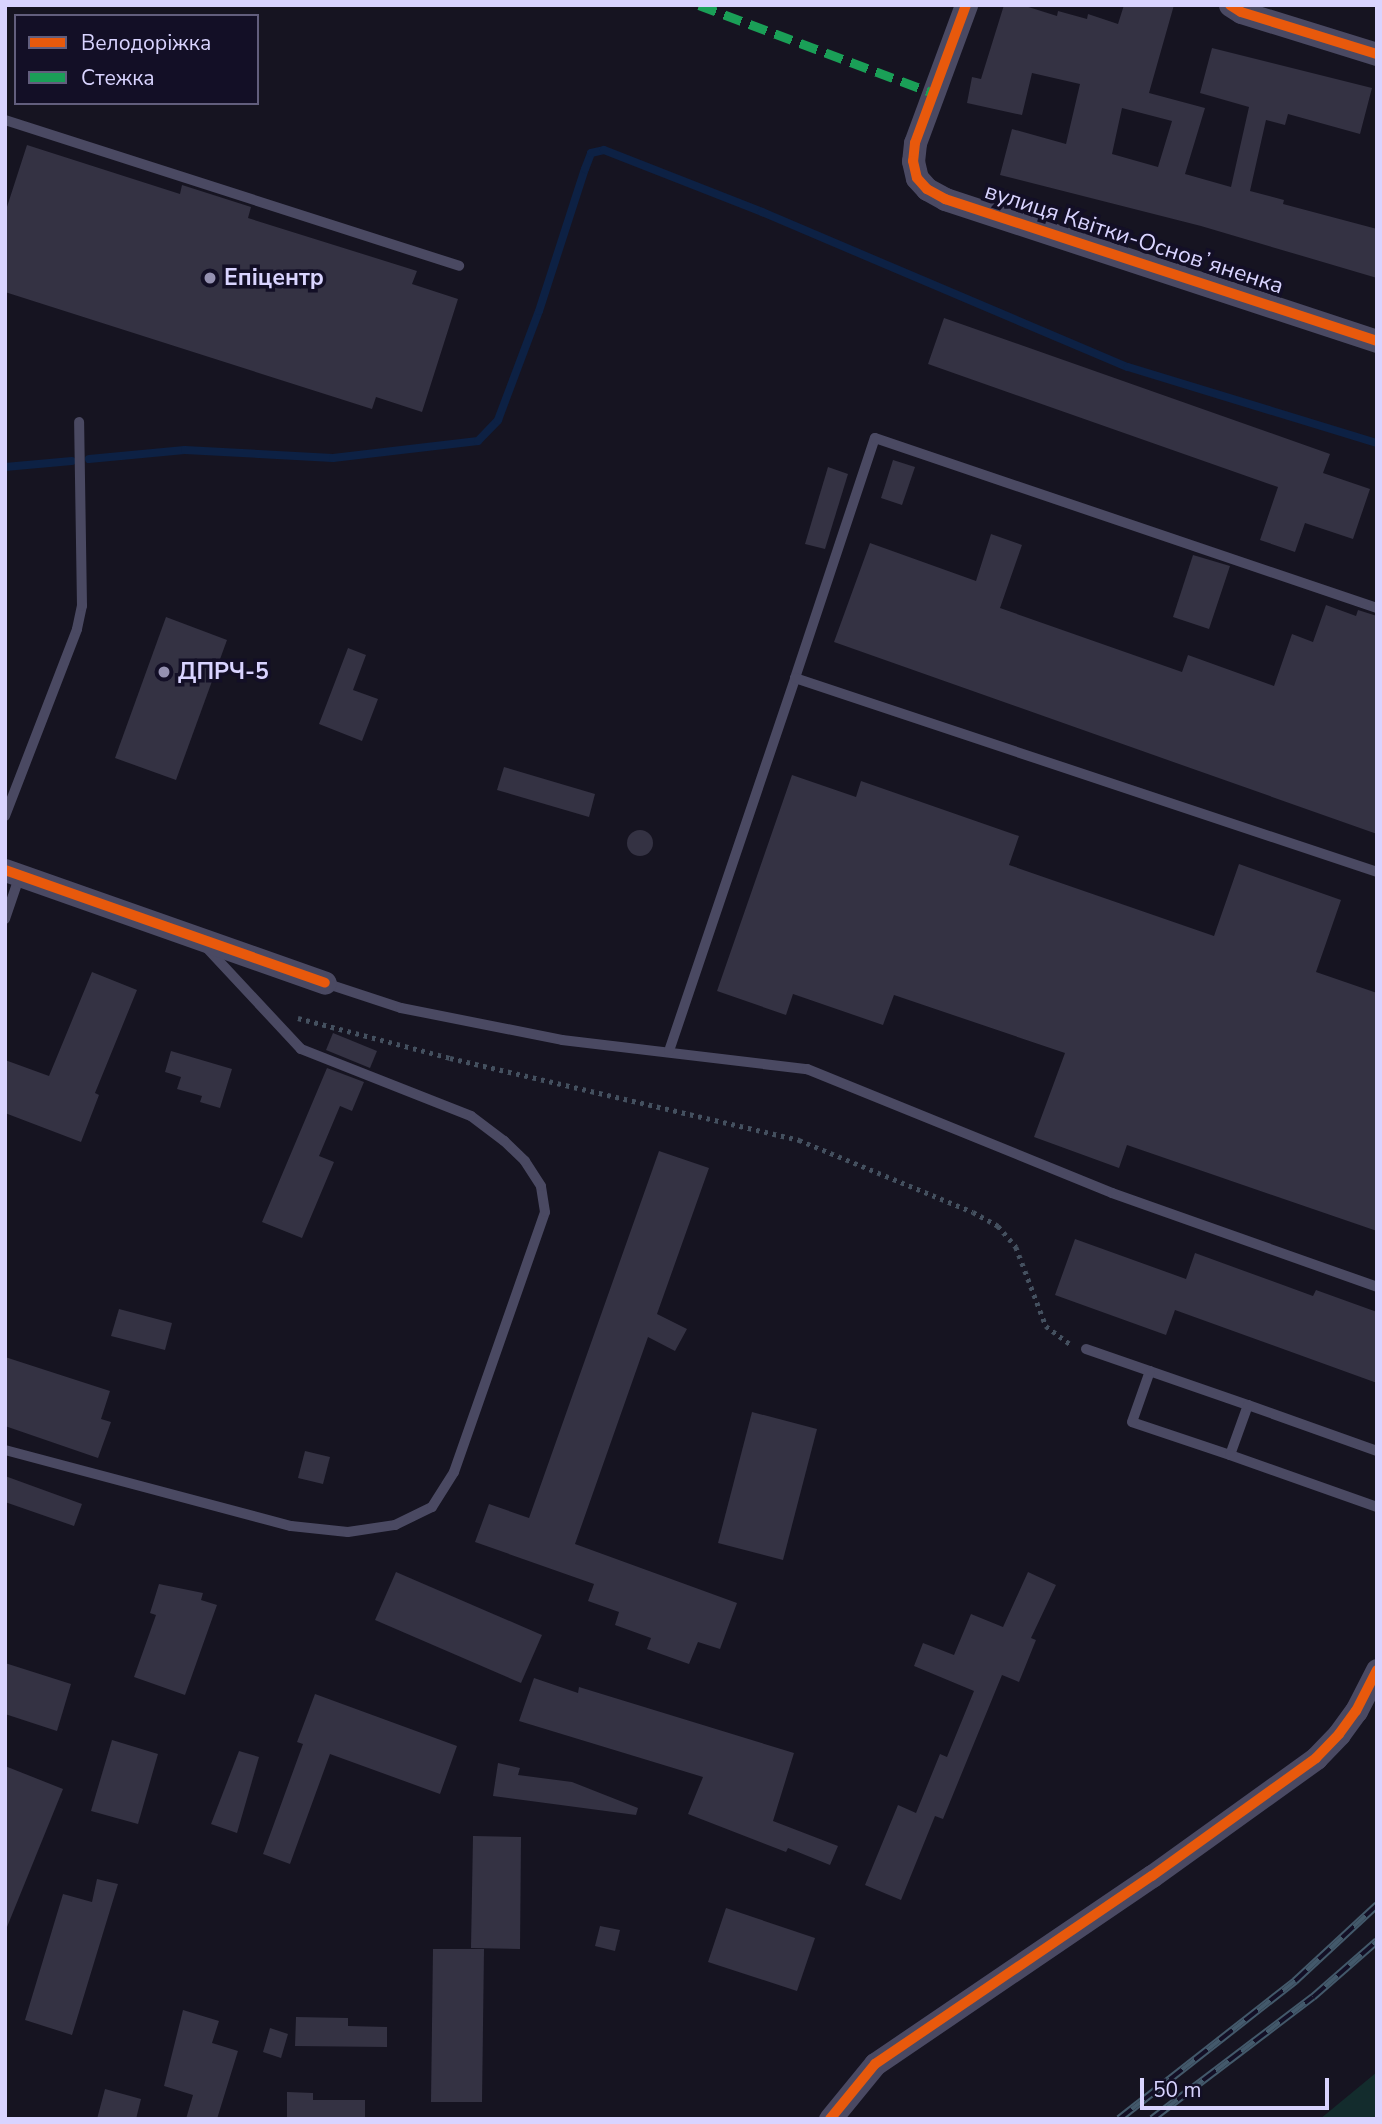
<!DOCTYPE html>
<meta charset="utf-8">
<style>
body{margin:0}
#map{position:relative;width:1382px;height:2124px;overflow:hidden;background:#161421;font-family:"Nunito Sans",sans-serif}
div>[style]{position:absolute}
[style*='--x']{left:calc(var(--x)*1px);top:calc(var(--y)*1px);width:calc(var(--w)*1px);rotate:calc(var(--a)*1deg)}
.green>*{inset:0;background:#132c2d}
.stream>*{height:8px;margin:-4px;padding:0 4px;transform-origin:4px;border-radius:4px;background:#0d2144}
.building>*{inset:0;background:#343243}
.round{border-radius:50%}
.path>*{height:4.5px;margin-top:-2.25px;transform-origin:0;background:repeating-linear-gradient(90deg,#44505f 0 3.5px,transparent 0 8.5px)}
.service>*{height:10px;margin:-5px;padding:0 5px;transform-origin:5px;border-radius:5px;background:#4a4962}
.minor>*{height:23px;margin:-11.5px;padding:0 11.5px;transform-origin:11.5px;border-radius:11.5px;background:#4a4962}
.rail>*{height:8px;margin-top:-4px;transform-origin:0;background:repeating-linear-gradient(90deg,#130f26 0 16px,#43596b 0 32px);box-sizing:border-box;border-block:2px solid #43596b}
.quiet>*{height:9px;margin-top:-4.5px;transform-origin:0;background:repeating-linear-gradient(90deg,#1a9f57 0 18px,transparent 0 27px)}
.cycleway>*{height:10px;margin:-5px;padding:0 5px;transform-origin:5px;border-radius:5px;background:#e8590c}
.dots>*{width:19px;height:19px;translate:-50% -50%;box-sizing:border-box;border:4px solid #130f26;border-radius:50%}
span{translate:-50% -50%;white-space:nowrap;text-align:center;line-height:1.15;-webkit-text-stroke:7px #130f26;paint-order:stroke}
.street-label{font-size:23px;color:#d9d4ff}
.poi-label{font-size:23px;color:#d9d4ff;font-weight:700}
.left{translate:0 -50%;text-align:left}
.frame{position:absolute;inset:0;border:7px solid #d9d4ff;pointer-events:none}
.legend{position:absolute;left:14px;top:14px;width:245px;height:91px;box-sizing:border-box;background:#130f26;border:2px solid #625e7d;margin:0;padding:9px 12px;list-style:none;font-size:21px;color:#d9d4ff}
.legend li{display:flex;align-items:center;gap:14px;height:35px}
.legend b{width:35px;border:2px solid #625e7d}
.scale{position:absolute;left:1140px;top:2078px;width:189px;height:32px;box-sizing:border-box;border:4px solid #d9d4ff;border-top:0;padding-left:9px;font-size:21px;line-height:24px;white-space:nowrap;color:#d9d4ff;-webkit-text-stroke:5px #130f26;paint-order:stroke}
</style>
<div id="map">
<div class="green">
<i style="clip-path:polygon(1377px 2072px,1377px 2119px,1320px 2119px)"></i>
</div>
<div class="stream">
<i style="--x:89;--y:459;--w:96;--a:-5.4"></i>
<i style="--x:185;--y:450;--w:148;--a:3.1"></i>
<i style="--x:333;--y:458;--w:146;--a:-6.7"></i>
<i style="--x:478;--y:441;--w:29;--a:-46"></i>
<i style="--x:498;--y:420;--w:116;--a:-69.4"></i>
<i style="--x:539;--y:311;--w:149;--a:-72.1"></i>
<i style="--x:585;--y:169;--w:17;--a:-69"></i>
<i style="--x:591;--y:153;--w:13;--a:-13"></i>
<i style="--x:604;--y:150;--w:170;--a:21.4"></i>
<i style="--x:762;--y:212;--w:397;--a:23"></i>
<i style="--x:1128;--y:367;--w:260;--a:17"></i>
<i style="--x:5;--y:467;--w:67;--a:-5.1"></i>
</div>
<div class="building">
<i style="clip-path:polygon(evenodd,1004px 5px,1022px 5px,1057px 16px,1058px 11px,1087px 19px,1088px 14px,1118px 24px,1124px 5px,1174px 5px,1149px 93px,1205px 108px,1185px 174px,1231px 187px,1249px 107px,1200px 93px,1212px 48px,1372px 88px,1360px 134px,1288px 114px,1285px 125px,1266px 120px,1250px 191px,1284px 200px,1283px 204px,1377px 229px,1377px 278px,1201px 226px,1000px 175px,1012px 129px,1066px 144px,1080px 84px,1032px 73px,1022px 115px,967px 103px,972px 77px,981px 79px,1004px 5px,1122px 108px,1172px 121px,1158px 167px,1112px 154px,1122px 108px)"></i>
<i style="clip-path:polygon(27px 145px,180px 194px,182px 185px,251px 207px,248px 218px,417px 271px,412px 284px,458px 299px,422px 412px,376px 397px,372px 409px,5px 292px,5px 213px)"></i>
<i style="clip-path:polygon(944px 318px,1330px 454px,1323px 473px,1370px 489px,1353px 539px,1305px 523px,1295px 552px,1260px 540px,1278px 487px,928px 364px)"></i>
<i style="clip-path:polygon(893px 460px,915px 467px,902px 505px,881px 498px)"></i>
<i style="clip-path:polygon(828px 467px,848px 474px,825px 549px,805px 544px)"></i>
<i style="clip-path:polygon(991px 534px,1022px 545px,1000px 608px,1182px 672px,1188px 655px,1274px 686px,1292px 634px,1313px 642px,1326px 605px,1356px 616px,1358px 610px,1377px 616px,1377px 834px,834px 642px,870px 543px,976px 581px)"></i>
<i style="clip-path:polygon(1193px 555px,1230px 566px,1209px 629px,1173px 617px)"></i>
<i style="clip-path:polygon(166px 617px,227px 640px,176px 780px,115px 758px)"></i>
<i style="clip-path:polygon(348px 648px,366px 655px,353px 690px,378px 699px,362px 741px,319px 724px)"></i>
<i style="clip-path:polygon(504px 767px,595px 794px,589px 817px,497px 790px)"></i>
<i style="clip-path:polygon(792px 775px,856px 797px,861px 781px,1019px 836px,1009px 865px,1214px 936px,1239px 864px,1341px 900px,1316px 972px,1377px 993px,1377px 1231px,1127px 1145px,1119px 1168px,1034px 1137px,1065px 1053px,894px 995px,883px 1025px,793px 994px,786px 1015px,717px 991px)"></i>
<i class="round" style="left:627px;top:830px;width:26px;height:26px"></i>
<i style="clip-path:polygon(92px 972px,137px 990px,95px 1093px,99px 1095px,81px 1142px,5px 1113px,5px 1060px,49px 1076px)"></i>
<i style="clip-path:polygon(333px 1033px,377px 1051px,370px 1068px,326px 1050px)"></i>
<i style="clip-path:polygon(171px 1051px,232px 1069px,220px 1108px,200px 1102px,202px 1096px,177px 1089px,181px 1077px,165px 1072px)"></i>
<i style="clip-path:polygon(327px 1068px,364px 1082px,352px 1111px,340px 1106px,319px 1156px,334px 1162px,302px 1238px,262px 1222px)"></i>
<i style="clip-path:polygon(659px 1151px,709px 1168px,657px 1314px,687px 1329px,675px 1351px,648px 1337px,575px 1544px,737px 1603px,720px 1649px,698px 1642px,689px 1664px,647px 1649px,651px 1638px,615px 1625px,619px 1612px,588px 1601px,594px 1584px,475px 1542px,489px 1504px,529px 1518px)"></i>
<i style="clip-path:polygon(1075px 1239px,1186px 1279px,1195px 1253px,1313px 1296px,1316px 1290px,1377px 1312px,1377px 1383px,1175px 1310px,1166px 1335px,1055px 1295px)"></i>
<i style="clip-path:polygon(119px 1309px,172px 1323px,165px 1350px,111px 1336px)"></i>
<i style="clip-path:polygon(5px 1357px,110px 1391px,101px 1419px,111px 1422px,98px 1458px,5px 1426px)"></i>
<i style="clip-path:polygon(752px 1412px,817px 1429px,783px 1560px,718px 1543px)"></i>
<i style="clip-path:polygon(305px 1451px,330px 1457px,323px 1484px,298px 1478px)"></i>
<i style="clip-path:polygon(5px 1476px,82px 1504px,74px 1526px,5px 1502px)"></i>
<i style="clip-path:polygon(396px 1572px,542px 1635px,521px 1683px,375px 1620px)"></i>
<i style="clip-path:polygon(1028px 1572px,1056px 1585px,1031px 1638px,1036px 1640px,1019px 1682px,1002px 1675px,943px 1819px,935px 1816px,901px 1900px,865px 1885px,898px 1805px,916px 1813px,940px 1754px,947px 1757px,974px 1691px,914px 1666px,923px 1643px,954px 1655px,971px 1614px,1003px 1627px)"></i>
<i style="clip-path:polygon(159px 1584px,203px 1593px,201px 1600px,217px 1605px,185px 1695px,134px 1677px,156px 1615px,150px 1613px)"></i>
<i style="clip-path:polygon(5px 1663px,71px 1684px,57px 1731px,5px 1714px)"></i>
<i style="clip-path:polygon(534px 1678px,578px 1693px,579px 1687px,794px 1753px,773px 1821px,838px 1846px,830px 1865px,788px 1848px,786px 1852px,688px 1814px,703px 1777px,519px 1721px)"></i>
<i style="clip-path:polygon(315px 1694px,457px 1746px,440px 1794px,330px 1754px,290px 1864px,263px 1854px,303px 1744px,297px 1742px)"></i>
<i style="clip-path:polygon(112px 1740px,158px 1754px,138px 1824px,91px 1811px)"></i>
<i style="clip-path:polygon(239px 1751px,259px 1757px,237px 1833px,211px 1824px)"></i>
<i style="clip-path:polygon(498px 1763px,520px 1768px,518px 1775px,572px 1782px,638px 1808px,636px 1815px,493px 1796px)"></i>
<i style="clip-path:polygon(5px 1766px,63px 1789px,7px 1927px,5px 1927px)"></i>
<i style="clip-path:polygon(473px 1836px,521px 1837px,520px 1949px,471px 1948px)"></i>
<i style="clip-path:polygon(97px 1879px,118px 1884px,72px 2035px,25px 2020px,63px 1894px,92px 1902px)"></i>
<i style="clip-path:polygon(726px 1908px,815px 1938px,797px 1991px,708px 1962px)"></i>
<i style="clip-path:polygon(600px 1926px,620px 1930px,615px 1951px,595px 1946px)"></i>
<i style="clip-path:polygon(433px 1949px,484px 1949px,482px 2102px,431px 2102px)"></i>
<i style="clip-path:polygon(183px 2010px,219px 2021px,212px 2043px,238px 2051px,217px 2119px,186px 2119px,193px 2095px,164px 2086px)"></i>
<i style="clip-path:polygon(296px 2017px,348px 2018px,348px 2026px,387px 2027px,387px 2047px,295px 2046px)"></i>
<i style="clip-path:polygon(270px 2028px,288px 2034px,281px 2058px,263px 2052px)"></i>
<i style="clip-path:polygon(105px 2089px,141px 2099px,136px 2119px,97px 2119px)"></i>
<i style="clip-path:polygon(287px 2092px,313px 2093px,313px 2100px,365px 2100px,365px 2119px,287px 2117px)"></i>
</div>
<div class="path">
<i style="--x:298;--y:1018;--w:157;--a:14.7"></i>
<i style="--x:450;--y:1058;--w:359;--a:13.2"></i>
<i style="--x:799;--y:1140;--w:188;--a:22.5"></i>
<i style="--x:973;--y:1212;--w:29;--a:29"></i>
<i style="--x:998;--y:1226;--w:28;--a:49"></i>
<i style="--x:1016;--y:1247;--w:85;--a:69.2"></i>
<i style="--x:1046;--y:1326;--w:31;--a:37"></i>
</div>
<div class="service">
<i style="--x:5;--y:120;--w:477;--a:17.8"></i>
<i style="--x:795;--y:678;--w:253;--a:-71.6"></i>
<i style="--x:875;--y:438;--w:530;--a:18.71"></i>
<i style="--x:5;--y:816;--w:200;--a:-68.9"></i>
<i style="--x:77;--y:629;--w:24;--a:-78"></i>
<i style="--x:82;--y:606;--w:184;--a:-90.9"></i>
<i style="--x:5;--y:919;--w:46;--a:-71.2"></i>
<i style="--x:325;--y:983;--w:80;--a:18.2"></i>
<i style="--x:401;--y:1008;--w:164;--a:11.2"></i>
<i style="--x:562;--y:1040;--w:247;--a:6.8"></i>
<i style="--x:807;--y:1069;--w:329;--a:22.1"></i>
<i style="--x:1112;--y:1193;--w:281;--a:19.5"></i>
<i style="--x:669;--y:1051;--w:394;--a:-71.3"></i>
<i style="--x:795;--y:678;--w:613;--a:18.43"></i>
<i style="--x:1086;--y:1349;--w:171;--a:19.1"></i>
<i style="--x:1248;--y:1405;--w:53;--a:109.8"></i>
<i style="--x:1230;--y:1455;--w:103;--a:-161.4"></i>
<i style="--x:1132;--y:1422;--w:54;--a:-70.6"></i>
<i style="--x:1248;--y:1405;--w:137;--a:19.6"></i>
<i style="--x:5;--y:1450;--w:296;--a:14.9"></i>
<i style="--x:291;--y:1526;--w:57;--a:6"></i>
<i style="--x:348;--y:1532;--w:48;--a:-8.5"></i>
<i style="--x:395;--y:1525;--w:41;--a:-25.9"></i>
<i style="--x:432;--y:1507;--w:41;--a:-57.8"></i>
<i style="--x:454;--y:1472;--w:275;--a:-70.7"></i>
<i style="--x:545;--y:1212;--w:26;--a:-99"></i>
<i style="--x:541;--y:1186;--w:30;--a:-123"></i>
<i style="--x:525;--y:1161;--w:29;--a:-136"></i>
<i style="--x:504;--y:1141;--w:41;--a:-142.9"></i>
<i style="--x:471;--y:1116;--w:183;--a:-158.5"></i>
<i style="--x:301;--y:1049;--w:141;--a:-133"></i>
<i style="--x:1230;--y:1455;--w:156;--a:19.5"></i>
</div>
<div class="minor">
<i style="--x:966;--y:5;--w:147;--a:110.3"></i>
<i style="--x:915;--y:143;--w:18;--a:96"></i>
<i style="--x:913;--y:161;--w:17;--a:77"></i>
<i style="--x:917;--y:178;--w:15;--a:48"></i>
<i style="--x:927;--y:189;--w:21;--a:29"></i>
<i style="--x:945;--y:199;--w:455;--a:18.2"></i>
<i style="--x:1230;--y:5;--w:13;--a:32"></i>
<i style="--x:1241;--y:12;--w:142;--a:17.2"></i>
<i style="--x:5;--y:870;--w:339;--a:19.4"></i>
<i style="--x:830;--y:2119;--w:71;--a:-50.7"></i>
<i style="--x:875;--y:2064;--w:335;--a:-34.2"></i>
<i style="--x:1152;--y:1876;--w:202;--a:-35.7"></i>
<i style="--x:1316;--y:1758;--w:33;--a:-46"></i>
<i style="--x:1339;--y:1734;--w:29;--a:-54"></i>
<i style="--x:1356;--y:1711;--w:46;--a:-62.9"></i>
</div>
<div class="rail">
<i style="--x:1119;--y:2119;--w:224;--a:-38.1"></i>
<i style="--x:1295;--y:1981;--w:112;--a:-42.8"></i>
<i style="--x:1152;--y:2119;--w:202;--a:-37.2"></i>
<i style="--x:1313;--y:1997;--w:85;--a:-41.2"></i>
</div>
<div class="quiet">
<i style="--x:699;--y:5;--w:253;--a:20.6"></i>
</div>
<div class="cycleway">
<i style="--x:966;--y:5;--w:147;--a:110.3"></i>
<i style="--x:915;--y:143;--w:18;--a:96"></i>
<i style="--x:913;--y:161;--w:17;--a:77"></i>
<i style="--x:917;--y:178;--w:15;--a:48"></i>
<i style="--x:927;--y:189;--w:21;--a:29"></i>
<i style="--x:945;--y:199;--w:455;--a:18.2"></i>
<i style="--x:1230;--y:5;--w:13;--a:32"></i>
<i style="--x:1241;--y:12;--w:142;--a:17.2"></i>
<i style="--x:5;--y:870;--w:339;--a:19.4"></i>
<i style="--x:830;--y:2119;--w:71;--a:-50.7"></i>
<i style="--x:875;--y:2064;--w:335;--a:-34.2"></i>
<i style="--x:1152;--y:1876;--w:202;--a:-35.7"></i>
<i style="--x:1316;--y:1758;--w:33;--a:-46"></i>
<i style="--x:1339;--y:1734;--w:29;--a:-54"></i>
<i style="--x:1356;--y:1711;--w:46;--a:-62.9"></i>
</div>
<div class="dots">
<i style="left:210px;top:278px;background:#9591b1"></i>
<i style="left:164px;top:672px;background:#9591b1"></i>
</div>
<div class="street-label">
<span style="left:1134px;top:239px;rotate:18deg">вулиця Квітки-Основʼяненка</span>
</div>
<div class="poi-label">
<span class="left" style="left:224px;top:278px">Епіцентр</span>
<span class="left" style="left:178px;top:672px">ДПРЧ-5</span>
</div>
<div class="frame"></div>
<ul class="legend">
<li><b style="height:9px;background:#e8590c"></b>Велодоріжка</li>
<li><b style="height:9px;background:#1a9f57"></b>Стежка</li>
</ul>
<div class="scale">50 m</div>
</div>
